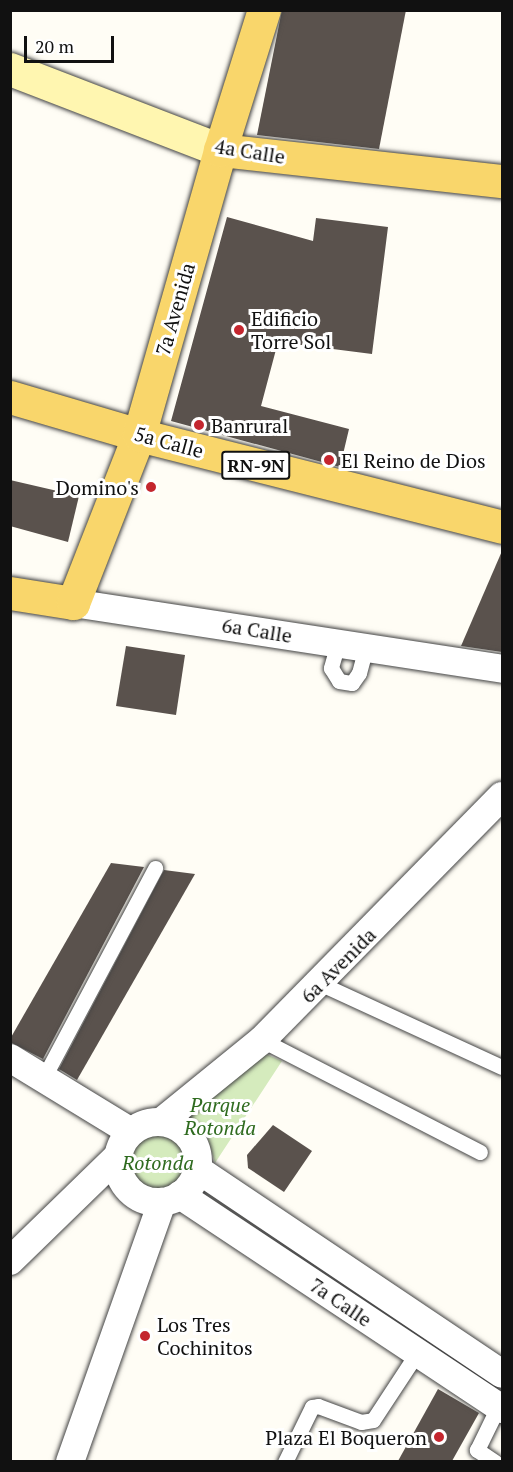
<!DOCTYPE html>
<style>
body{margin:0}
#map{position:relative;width:513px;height:1472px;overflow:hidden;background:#fffdf5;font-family:"PT Serif",serif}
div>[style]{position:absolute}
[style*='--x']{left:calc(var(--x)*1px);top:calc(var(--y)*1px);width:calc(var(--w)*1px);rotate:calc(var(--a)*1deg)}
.green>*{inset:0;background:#d5ebbd}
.round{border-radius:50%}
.building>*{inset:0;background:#5a524d}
.roads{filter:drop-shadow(0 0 2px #444) drop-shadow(0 0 2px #444)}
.lane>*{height:15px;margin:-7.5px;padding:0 7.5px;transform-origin:7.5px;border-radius:7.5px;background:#fff}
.street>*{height:28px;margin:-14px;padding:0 14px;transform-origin:14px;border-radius:14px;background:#fff}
.street>.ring{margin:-14px;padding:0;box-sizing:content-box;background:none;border:28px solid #fff;border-radius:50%}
.secondary>*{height:33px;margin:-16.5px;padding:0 16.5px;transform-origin:16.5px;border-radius:16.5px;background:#fff6b0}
.primary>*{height:33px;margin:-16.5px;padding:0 16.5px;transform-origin:16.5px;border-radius:16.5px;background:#f9d66b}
.dots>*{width:16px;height:16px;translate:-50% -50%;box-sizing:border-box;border:3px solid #fff;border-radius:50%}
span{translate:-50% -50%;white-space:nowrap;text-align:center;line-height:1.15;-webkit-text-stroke:6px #fff;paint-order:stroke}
.shield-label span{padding:2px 4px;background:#fff;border:2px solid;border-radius:4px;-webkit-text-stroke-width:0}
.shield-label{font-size:18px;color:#111;font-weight:700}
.street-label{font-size:20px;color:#111}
.poi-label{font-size:20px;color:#111}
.left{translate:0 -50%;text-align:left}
.right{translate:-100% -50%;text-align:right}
.park-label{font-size:20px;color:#2f6b1f;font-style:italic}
.frame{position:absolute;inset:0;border:12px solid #111;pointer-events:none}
.scale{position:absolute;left:24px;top:36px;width:90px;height:27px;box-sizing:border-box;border:3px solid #111;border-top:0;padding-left:8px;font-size:18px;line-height:21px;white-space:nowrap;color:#111;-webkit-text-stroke:4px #fff;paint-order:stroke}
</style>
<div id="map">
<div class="green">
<i style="clip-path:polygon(259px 1051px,282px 1061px,215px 1163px,206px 1133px,187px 1117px)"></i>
<i class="round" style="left:119px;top:1123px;width:78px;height:78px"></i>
</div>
<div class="building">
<i style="clip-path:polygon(282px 10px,406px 10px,379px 149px,257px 135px)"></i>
<i style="clip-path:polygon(227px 217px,313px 241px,316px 218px,388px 227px,372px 354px,278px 342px,261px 406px,349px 429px,340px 467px,171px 421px)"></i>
<i style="clip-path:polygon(10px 480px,79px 496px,68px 542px,10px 526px)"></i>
<i style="clip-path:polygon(502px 551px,502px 652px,461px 646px)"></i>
<i style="clip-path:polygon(126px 646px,185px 655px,176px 715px,116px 706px)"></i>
<i style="clip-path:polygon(111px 863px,144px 867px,43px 1059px,10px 1042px,10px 1039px)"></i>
<i style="clip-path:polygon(164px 870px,195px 874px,77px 1080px,59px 1069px)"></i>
<i style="clip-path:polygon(273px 1125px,312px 1151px,284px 1192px,248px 1168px,247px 1155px)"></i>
<i style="clip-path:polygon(438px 1389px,479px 1413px,452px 1461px,398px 1461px)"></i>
</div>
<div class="roads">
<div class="lane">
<i style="--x:338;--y:643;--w:26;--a:106"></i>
<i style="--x:331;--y:668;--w:15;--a:58"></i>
<i style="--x:339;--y:681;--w:13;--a:9"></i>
<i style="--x:352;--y:683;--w:12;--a:-55"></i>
<i style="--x:359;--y:673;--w:27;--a:-75"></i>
<i style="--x:319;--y:983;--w:201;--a:24.7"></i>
<i style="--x:262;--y:1040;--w:245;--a:27.2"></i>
<i style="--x:43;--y:1079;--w:239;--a:-62"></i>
<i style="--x:285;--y:1462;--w:61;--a:-63.9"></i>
<i style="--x:312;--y:1407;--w:6;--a:-9"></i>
<i style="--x:318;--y:1406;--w:46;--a:20.4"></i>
<i style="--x:361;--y:1422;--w:12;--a:-9"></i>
<i style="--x:373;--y:1420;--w:80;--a:-56.7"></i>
<i style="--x:495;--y:1462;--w:22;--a:-146"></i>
<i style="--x:477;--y:1450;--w:48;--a:-64"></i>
</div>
<div class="street">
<i style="--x:73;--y:603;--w:434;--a:8.7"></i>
<i style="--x:10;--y:1058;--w:142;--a:31.4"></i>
<i style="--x:161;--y:1122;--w:130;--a:-39.1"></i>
<i style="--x:262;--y:1040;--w:342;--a:-45.5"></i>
<i class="ring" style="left:118px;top:1122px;width:52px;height:52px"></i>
<i style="--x:197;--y:1169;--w:367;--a:33.9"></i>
<i style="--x:180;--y:1195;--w:387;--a:33.6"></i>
<i style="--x:10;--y:1261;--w:151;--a:-44.2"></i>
<i style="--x:70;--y:1462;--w:276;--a:-70.5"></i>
</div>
<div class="secondary">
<i style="--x:10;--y:69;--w:225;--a:21.1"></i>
</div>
<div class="primary">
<i style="--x:220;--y:150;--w:284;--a:6.3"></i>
<i style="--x:10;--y:397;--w:134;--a:16.4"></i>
<i style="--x:139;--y:435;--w:374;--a:14.2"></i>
<i style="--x:10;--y:593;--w:64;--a:9"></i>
<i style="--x:73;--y:603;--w:180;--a:-68.6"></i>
<i style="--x:139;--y:435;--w:296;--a:-74.1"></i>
<i style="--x:220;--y:150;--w:147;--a:-72.6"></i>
</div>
</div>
<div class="dots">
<i style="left:239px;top:330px;background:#c4262e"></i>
<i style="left:199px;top:425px;background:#c4262e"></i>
<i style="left:329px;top:460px;background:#c4262e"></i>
<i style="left:151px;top:487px;background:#c4262e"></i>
<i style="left:145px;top:1336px;background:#c4262e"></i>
<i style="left:439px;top:1437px;background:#c4262e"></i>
</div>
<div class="shield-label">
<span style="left:256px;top:465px">RN-9N</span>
</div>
<div class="street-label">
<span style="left:250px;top:151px;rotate:9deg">4a Calle</span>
<span style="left:175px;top:309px;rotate:-74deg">7a Avenida</span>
<span style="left:169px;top:442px;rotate:15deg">5a Calle</span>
<span style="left:257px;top:630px;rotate:9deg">6a Calle</span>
<span style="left:338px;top:965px;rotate:-45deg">6a Avenida</span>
<span style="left:341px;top:1302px;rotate:34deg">7a Calle</span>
</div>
<div class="poi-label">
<span class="left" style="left:251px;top:330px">Edificio<br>Torre Sol</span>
<span class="left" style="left:211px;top:425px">Banrural</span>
<span class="left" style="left:341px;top:460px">El Reino de Dios</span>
<span class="right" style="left:139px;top:487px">Domino's</span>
<span class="left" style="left:157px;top:1336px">Los Tres<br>Cochinitos</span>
<span class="right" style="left:427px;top:1437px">Plaza El Boqueron</span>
</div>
<div class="park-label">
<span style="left:220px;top:1116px">Parque<br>Rotonda</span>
<span style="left:158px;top:1162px">Rotonda</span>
</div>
<div class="frame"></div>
<div class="scale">20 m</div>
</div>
